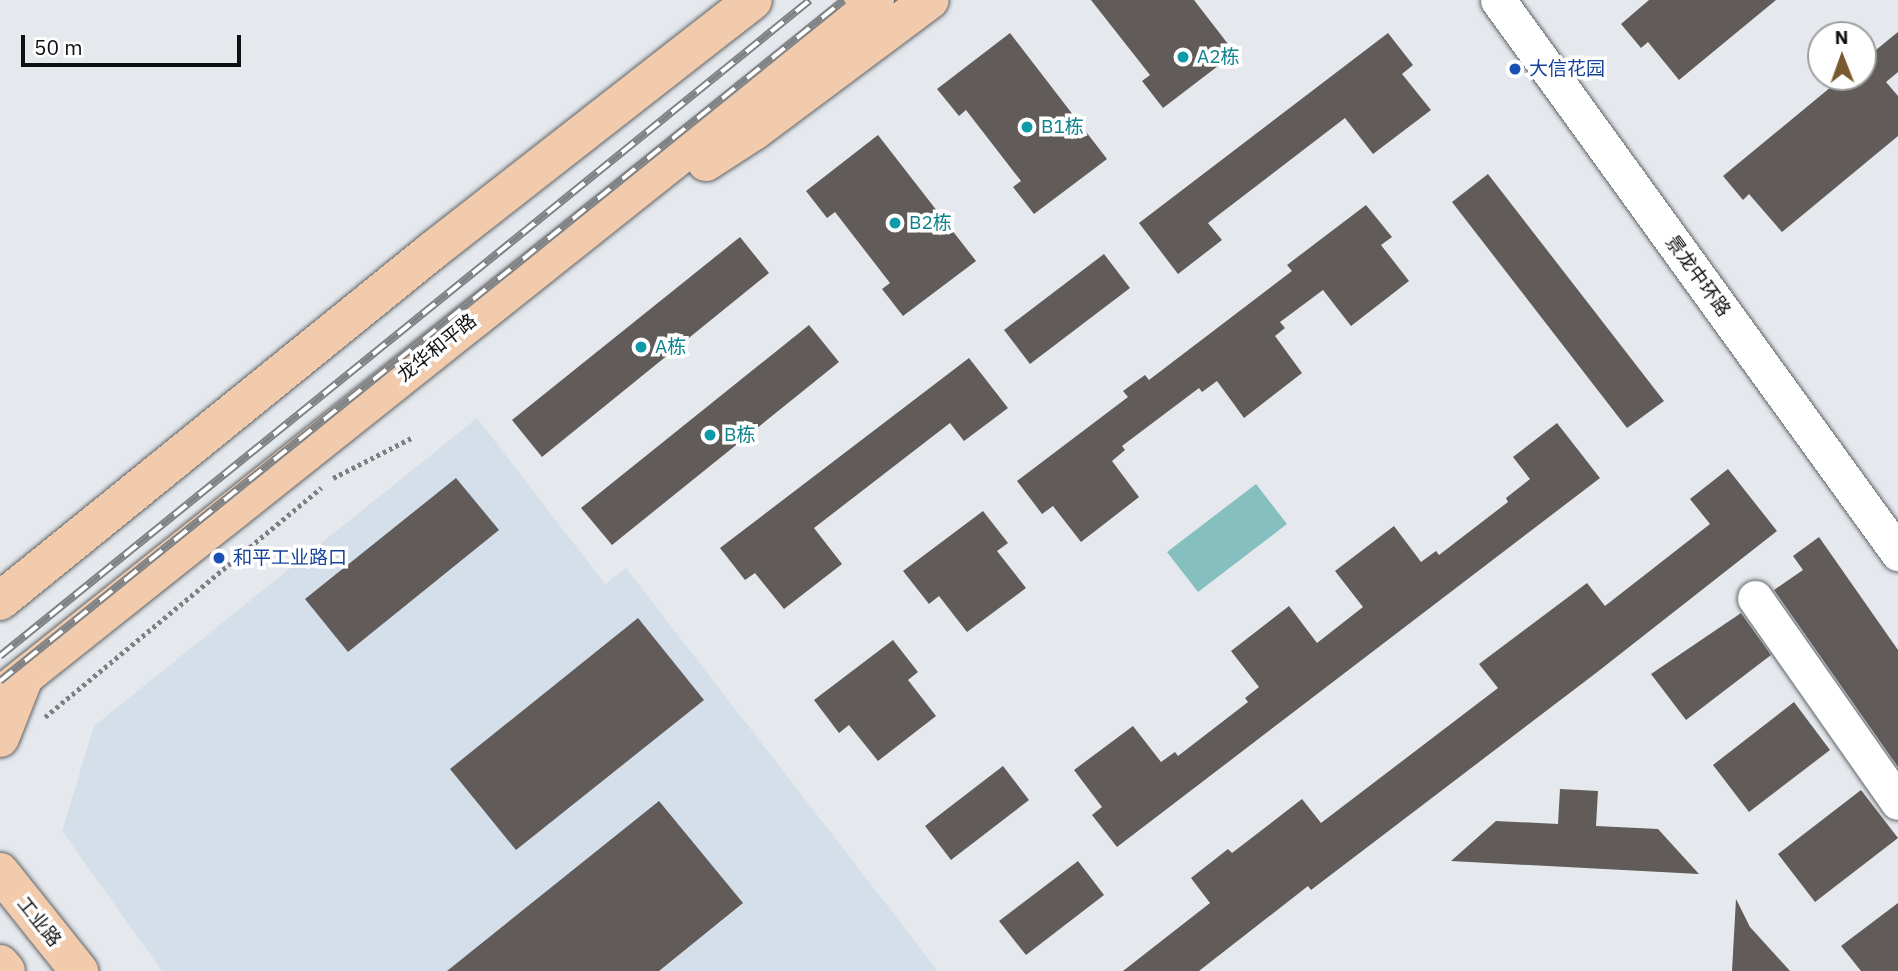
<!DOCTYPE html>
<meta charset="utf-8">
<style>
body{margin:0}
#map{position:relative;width:1898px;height:971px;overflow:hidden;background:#e5e9ed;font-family:"IBM Plex Sans","Noto Sans SC",sans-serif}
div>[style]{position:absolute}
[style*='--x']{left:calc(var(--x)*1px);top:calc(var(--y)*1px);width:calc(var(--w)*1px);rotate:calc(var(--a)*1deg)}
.built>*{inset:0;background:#d5dfe9}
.water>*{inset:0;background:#85bfbf}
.building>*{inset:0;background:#615b5a}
.path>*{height:4.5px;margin-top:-2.25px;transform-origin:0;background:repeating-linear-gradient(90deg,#7d8083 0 3.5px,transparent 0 7px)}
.roads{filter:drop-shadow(0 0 2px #5f6366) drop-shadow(0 0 2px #5f6366)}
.minor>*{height:35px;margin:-17.5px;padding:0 17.5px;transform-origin:17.5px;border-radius:17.5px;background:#fff}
.major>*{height:38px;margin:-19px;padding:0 19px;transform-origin:19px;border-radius:19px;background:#f2cbac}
.rail>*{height:8px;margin-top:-4px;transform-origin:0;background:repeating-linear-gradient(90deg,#fff 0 16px,#808386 0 32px);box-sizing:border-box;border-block:2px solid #808386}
.dots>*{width:19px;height:19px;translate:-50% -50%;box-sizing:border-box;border:4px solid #fff;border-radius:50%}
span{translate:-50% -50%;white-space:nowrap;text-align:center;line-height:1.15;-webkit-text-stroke:7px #fff;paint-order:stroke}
.culture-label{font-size:19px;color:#0d838f}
.left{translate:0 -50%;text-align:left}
.transit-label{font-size:19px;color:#164399}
.street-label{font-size:19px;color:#0f1012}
.north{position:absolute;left:1807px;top:21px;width:70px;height:70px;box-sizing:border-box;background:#fff;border:2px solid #9f9fa0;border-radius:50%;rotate:359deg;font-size:19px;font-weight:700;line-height:28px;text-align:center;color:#0f1012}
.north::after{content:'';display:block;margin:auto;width:24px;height:32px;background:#7a5a30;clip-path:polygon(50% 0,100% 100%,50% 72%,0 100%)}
.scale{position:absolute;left:21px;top:35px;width:220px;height:32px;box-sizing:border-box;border:4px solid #0f1012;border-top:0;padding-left:9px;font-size:21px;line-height:24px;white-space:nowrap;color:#0f1012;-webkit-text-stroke:5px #fff;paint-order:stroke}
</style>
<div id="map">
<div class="built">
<i style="clip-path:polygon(477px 418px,605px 584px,626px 568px,938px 971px,162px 971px,62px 831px,94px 726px)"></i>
</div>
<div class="water">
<i style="clip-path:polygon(1256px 484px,1287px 524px,1198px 592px,1167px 552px)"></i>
</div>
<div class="building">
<i style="clip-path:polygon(1091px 0,1194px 0,1235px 53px,1163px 108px,1142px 81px,1150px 75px)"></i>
<i style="clip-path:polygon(1649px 0,1776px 0,1679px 80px,1648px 42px,1641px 48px,1621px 24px)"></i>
<i style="clip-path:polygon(1898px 32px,1898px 72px,1886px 82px,1898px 96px,1898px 136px,1782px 232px,1749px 194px,1743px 200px,1723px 176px,1843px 77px,1863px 77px,1863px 55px,1866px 58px)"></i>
<i style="clip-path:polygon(1010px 33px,1107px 159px,1034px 214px,1013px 187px,1021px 181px,966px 110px,959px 116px,937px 89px)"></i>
<i style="clip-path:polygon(1388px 33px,1413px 65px,1402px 74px,1431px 110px,1373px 154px,1345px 118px,1208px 223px,1222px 240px,1178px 274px,1139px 223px)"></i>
<i style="clip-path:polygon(878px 135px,976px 261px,903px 316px,882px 289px,890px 283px,835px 212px,827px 218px,806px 191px)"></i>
<i style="clip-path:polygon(1488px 174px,1664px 401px,1627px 428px,1452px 202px)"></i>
<i style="clip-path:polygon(1366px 205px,1392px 237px,1381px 245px,1409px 281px,1351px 326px,1323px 290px,1280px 322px,1285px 328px,1275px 336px,1302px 373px,1244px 418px,1217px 381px,1202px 392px,1199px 388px,1122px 446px,1125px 450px,1112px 461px,1139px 497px,1081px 542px,1053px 506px,1042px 514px,1017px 481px,1128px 397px,1123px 391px,1145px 375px,1149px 380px,1292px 271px,1287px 265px)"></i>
<i style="clip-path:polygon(740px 237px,769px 273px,542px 457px,512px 420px)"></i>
<i style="clip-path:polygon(1104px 254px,1130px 288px,1030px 364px,1004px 330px)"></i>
<i style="clip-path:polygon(809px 325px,839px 362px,612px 545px,581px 508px)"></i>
<i style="clip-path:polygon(969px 358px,1008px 408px,964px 441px,950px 423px,814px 528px,842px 564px,784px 609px,755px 573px,745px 580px,720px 548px)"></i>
<i style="clip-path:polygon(1557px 423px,1600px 478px,1117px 847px,1092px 815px,1102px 807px,1074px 770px,1133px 726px,1161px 762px,1175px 752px,1178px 756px,1248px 702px,1245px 698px,1259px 687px,1231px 651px,1289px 606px,1317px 643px,1363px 607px,1335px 571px,1394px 526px,1421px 562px,1436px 551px,1439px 555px,1508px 502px,1506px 498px,1530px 479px,1513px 457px)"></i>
<i style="clip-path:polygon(1728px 469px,1777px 531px,1596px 673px,1311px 890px,1308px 886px,1199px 971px,1123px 971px,1210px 903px,1191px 878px,1228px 849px,1232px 853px,1302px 799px,1321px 823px,1498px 688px,1479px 664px,1587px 583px,1605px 606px,1710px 524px,1690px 499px)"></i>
<i style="clip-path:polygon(456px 478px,499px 530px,348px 652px,305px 599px)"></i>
<i style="clip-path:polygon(983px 511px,1008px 543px,997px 551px,1026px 588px,967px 632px,939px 596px,929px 604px,903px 571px)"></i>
<i style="clip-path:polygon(1819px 537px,1898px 650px,1898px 767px,1774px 590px,1803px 570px,1793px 556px)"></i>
<i style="clip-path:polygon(1741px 613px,1771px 655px,1686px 720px,1651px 674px)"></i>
<i style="clip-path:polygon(638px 618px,704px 700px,516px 850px,450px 769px)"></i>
<i style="clip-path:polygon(893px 640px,918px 672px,908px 680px,936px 716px,878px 761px,849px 725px,839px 733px,814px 700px)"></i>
<i style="clip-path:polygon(1794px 702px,1830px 750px,1749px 812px,1713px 765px)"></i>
<i style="clip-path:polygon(1003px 766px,1029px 800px,951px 860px,925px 826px)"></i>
<i style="clip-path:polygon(1560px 789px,1598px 791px,1596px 826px,1658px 829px,1699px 874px,1451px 861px,1496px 821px,1558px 824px)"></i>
<i style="clip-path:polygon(1861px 790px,1898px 838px,1815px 902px,1778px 854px)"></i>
<i style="clip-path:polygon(659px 801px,743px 903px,659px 971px,447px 971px)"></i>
<i style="clip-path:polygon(1078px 861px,1104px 895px,1026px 955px,999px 921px)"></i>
<i style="clip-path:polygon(1736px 899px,1750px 927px,1790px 971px,1732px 971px)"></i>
<i style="clip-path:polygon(1898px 903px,1898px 971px,1861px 971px,1841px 946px)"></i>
</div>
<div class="path">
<i style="--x:333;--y:478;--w:90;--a:-27.1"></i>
<i style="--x:45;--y:717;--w:359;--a:-39.7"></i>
</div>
<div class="roads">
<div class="minor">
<i style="--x:1498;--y:0;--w:683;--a:54.12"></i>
<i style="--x:1755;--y:598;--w:249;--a:55"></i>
</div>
<div class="major">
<i style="--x:706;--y:162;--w:57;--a:-32.9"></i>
<i style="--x:754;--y:131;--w:219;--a:-36.7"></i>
<i style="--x:0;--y:601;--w:556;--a:-39.01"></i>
<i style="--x:432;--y:251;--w:407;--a:-38"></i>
<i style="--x:0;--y:696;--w:1118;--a:-38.5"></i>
<i style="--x:0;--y:738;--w:62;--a:-68.4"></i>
<i style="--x:0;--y:872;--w:127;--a:51.4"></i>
<i style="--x:0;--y:964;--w:9;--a:49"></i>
</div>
</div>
<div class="rail">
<i style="--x:0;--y:656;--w:1042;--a:-39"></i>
<i style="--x:0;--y:681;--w:1084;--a:-38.9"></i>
</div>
<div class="dots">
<i style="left:1183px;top:57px;background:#0f9aa8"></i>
<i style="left:1515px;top:69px;background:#1a4fb4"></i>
<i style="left:1027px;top:127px;background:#0f9aa8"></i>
<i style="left:895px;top:223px;background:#0f9aa8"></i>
<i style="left:641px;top:347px;background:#0f9aa8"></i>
<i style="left:710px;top:435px;background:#0f9aa8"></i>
<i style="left:219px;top:558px;background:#1a4fb4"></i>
</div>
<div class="culture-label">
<span class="left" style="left:1197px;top:57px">A2栋</span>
<span class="left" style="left:1041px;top:127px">B1栋</span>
<span class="left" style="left:909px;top:223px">B2栋</span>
<span class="left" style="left:655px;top:347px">A栋</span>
<span class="left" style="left:724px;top:435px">B栋</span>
</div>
<div class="transit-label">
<span class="left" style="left:1529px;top:69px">大信花园</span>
<span class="left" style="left:233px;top:558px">和平工业路口</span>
</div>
<div class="street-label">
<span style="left:1698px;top:276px;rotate:54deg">景龙中环路</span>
<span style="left:437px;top:348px;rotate:-39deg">龙华和平路</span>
<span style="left:39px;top:922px;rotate:51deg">工业路</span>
</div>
<div class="north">N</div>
<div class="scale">50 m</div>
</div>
